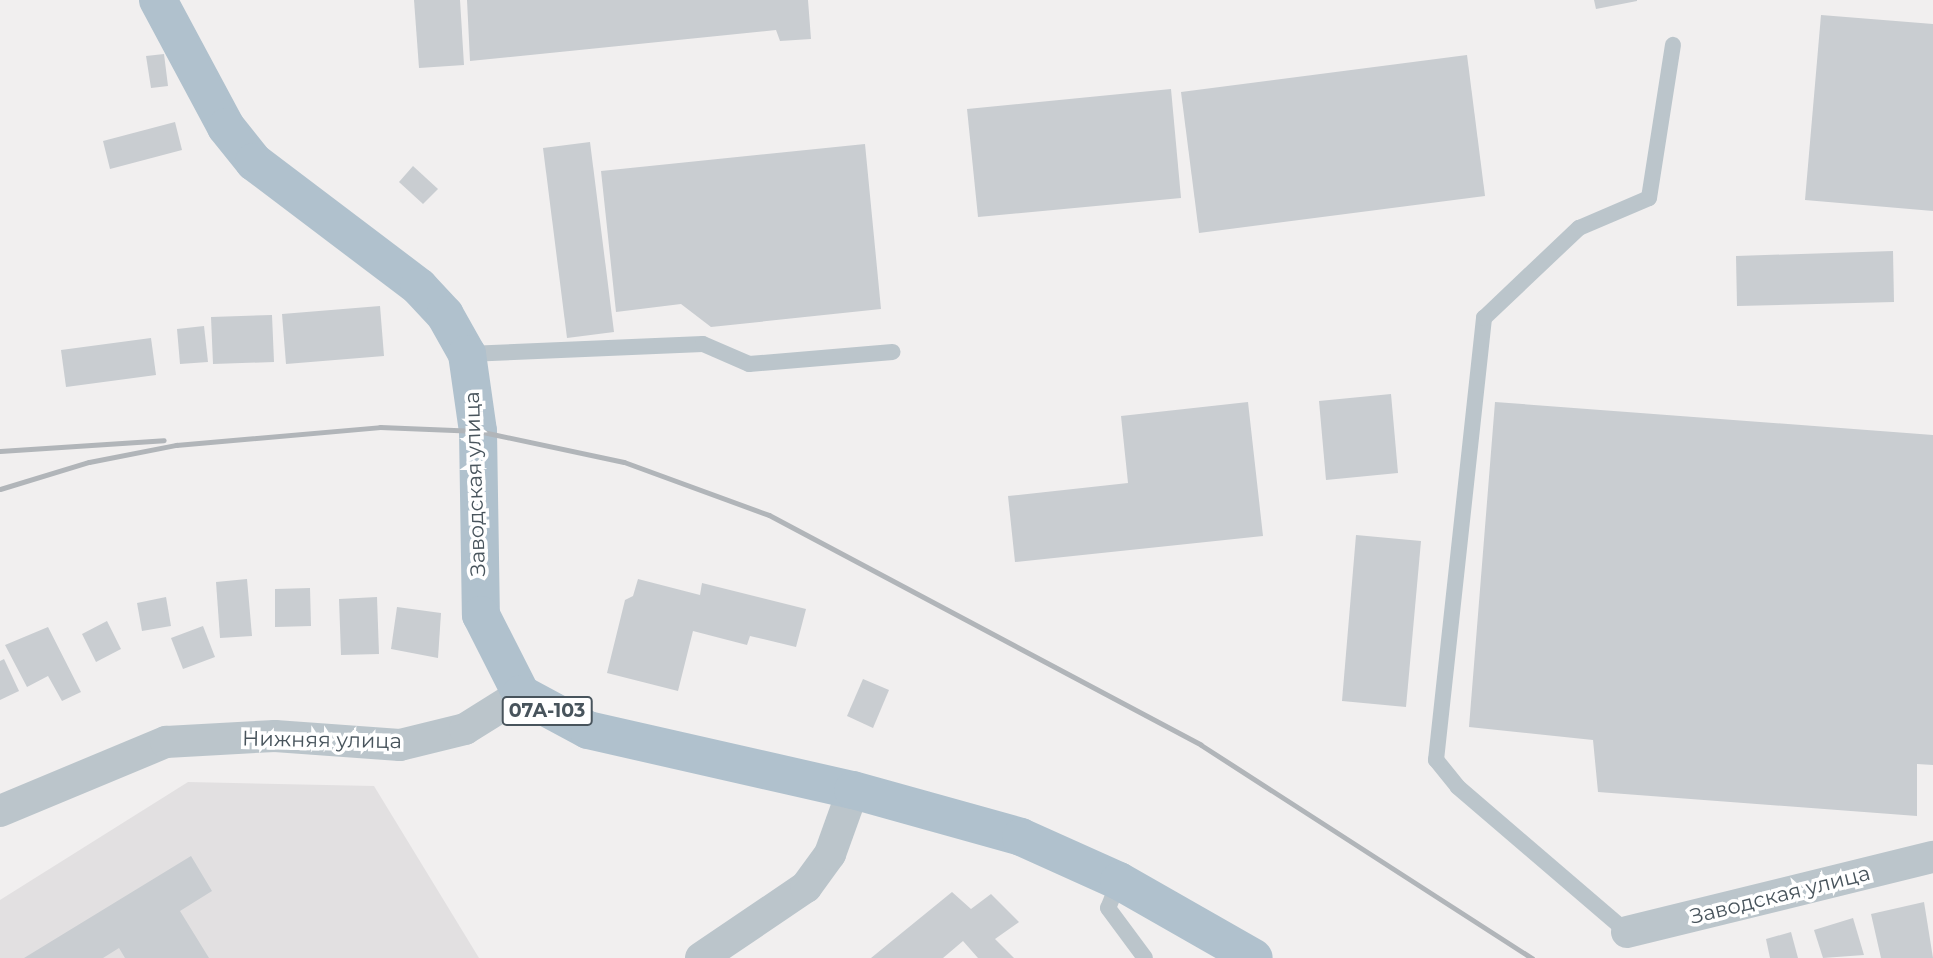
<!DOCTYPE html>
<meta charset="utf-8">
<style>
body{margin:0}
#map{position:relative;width:1933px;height:958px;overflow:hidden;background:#f1efef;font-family:Montserrat,sans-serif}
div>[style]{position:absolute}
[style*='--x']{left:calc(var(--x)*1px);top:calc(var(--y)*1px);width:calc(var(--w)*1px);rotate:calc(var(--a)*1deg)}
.education>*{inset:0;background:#e2e0e1}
.building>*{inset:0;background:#c9cdd1}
.service>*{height:16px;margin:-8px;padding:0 8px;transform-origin:8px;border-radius:8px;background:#bbc5cb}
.minor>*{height:32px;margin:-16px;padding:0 16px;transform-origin:16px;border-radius:16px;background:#bbc5cb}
.primary>*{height:38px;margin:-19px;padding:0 19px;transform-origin:19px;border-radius:19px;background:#b0c1cd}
.rail>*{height:5px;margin:-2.5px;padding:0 2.5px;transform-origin:2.5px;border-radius:2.5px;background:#b1b5b9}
span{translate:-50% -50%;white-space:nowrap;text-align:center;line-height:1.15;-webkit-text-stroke:7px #fff;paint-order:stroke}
.shield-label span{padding:2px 5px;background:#fff;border:2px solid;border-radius:5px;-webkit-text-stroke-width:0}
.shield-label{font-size:19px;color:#48545c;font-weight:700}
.street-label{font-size:21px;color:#48545c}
</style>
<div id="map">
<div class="education">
<i style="clip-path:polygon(188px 782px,374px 786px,479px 958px,0 958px,0 900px)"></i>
</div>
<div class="building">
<i style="clip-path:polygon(414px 0,460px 0,464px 65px,419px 68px)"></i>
<i style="clip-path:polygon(467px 0,808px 0,811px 39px,780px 41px,776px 30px,470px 61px)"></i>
<i style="clip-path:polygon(1594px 0,1637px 0,1637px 1px,1596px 9px)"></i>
<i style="clip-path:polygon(1821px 15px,1933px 24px,1933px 211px,1805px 200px)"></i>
<i style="clip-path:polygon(164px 54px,168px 86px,151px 88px,146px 56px)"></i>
<i style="clip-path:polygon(1467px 55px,1485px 196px,1199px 233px,1181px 92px)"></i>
<i style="clip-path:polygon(1171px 89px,1181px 198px,978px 217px,967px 109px)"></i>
<i style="clip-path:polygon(175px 122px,182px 150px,110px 169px,103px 141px)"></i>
<i style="clip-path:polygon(590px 142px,614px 332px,567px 338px,543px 148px)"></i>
<i style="clip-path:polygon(865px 144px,881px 309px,711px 327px,681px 304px,616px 312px,601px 171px)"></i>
<i style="clip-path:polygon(413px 166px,438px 189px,423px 204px,399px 182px)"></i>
<i style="clip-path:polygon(1893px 251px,1894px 302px,1737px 306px,1736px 256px)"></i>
<i style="clip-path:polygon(380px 306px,384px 356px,286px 364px,282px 314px)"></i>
<i style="clip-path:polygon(272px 315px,274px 362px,213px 364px,211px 317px)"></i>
<i style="clip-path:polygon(204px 326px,208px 362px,180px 364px,177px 329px)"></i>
<i style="clip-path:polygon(151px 338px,156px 375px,66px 387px,61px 350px)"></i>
<i style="clip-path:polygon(1391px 394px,1398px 473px,1326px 480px,1319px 401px)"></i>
<i style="clip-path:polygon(1248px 402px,1263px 536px,1015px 562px,1008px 496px,1128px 483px,1121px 416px)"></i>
<i style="clip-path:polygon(1495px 402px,1933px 435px,1933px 765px,1917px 764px,1917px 816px,1598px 792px,1593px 740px,1469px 727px)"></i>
<i style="clip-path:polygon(1356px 535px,1421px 541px,1406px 707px,1342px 701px)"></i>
<i style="clip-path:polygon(247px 579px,252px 636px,220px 638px,216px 582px)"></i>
<i style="clip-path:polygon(638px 579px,700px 595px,702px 583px,806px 609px,796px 647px,750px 636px,747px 645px,693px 631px,678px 691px,607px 673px,625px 600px,633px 596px)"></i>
<i style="clip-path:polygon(310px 588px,311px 626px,275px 627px,275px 589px)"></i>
<i style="clip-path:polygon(166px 597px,171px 626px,142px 631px,137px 603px)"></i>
<i style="clip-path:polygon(377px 597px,379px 654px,341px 655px,339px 599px)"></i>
<i style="clip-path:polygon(397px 607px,441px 613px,438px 658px,391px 649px)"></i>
<i style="clip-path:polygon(107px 621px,121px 649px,96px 662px,82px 634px)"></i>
<i style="clip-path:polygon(203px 626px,215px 657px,183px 669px,171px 638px)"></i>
<i style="clip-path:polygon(48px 627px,81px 692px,62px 701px,48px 676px,27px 687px,5px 645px)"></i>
<i style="clip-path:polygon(4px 659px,19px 691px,0 700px,0 661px)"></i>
<i style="clip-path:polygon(863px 679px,889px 690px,873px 728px,847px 716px)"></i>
<i style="clip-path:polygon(191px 856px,212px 891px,180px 911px,209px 958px,125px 958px,119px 948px,103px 958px,24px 958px)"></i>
<i style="clip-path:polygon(952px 892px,971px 909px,991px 894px,1019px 922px,995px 939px,1014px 958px,978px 958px,963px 941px,943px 958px,871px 958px)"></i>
<i style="clip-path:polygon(1924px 902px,1933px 958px,1881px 958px,1871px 914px)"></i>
<i style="clip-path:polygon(1853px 918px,1864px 955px,1823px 958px,1814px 930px)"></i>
<i style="clip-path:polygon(1791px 932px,1798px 958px,1770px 958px,1766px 939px)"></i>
</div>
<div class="service">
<i style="--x:467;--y:354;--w:236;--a:-2.4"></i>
<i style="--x:703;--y:344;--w:50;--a:23.5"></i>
<i style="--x:749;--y:364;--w:144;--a:-4.8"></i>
<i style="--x:1119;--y:881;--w:29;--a:112"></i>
<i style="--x:1108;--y:908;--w:62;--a:53.5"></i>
<i style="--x:1627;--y:932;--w:223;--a:-139.4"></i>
<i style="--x:1458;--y:787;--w:35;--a:-129"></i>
<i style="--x:1436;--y:760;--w:445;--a:-83.8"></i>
<i style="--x:1484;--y:318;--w:131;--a:-43.5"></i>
<i style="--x:1579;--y:228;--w:76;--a:-23.2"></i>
<i style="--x:1649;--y:198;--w:155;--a:-81.1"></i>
</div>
<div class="minor">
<i style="--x:0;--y:811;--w:180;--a:-22.6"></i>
<i style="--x:166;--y:742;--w:109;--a:-3.2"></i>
<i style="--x:275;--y:736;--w:125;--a:4.1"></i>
<i style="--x:400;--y:745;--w:67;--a:-13.8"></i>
<i style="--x:465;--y:729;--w:66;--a:-32"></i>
<i style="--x:1627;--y:932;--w:315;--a:-13.8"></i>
<i style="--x:701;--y:958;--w:127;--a:-34.1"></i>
<i style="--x:806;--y:887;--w:41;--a:-54"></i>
<i style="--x:830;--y:854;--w:68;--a:-70.2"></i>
</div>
<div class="primary">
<i style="--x:158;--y:0;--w:144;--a:61.8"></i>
<i style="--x:226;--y:127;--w:45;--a:51.3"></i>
<i style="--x:254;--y:162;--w:207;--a:37.1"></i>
<i style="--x:419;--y:287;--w:38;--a:47"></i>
<i style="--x:445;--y:315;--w:45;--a:60.6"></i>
<i style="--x:467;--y:354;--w:78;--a:81.9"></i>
<i style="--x:478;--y:431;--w:184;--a:89.1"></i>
<i style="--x:481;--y:615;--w:89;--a:63.1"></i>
<i style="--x:521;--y:694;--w:76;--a:28.2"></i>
<i style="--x:588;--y:730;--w:272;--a:12.8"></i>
<i style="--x:853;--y:790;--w:174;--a:15.6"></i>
<i style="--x:1021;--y:837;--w:107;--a:24.2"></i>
<i style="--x:1119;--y:881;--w:155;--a:29.7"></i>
</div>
<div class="rail">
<i style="--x:0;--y:451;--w:164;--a:-3.8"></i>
<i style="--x:0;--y:489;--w:93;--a:-16.9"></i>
<i style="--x:89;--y:462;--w:89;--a:-11.1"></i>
<i style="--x:176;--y:445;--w:205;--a:-5"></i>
<i style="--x:380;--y:427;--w:98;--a:2.3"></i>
<i style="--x:478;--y:431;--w:149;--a:12"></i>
<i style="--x:624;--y:462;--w:154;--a:20.1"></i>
<i style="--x:769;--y:515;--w:489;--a:28"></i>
<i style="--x:1201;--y:745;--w:394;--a:32.8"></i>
</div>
<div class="shield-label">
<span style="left:547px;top:711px">07А-103</span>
</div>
<div class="street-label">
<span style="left:475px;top:484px;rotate:-92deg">Заводская улица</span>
<span style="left:322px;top:740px;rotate:1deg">Нижняя улица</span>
<span style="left:1780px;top:895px;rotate:-14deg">Заводская улица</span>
</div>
</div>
